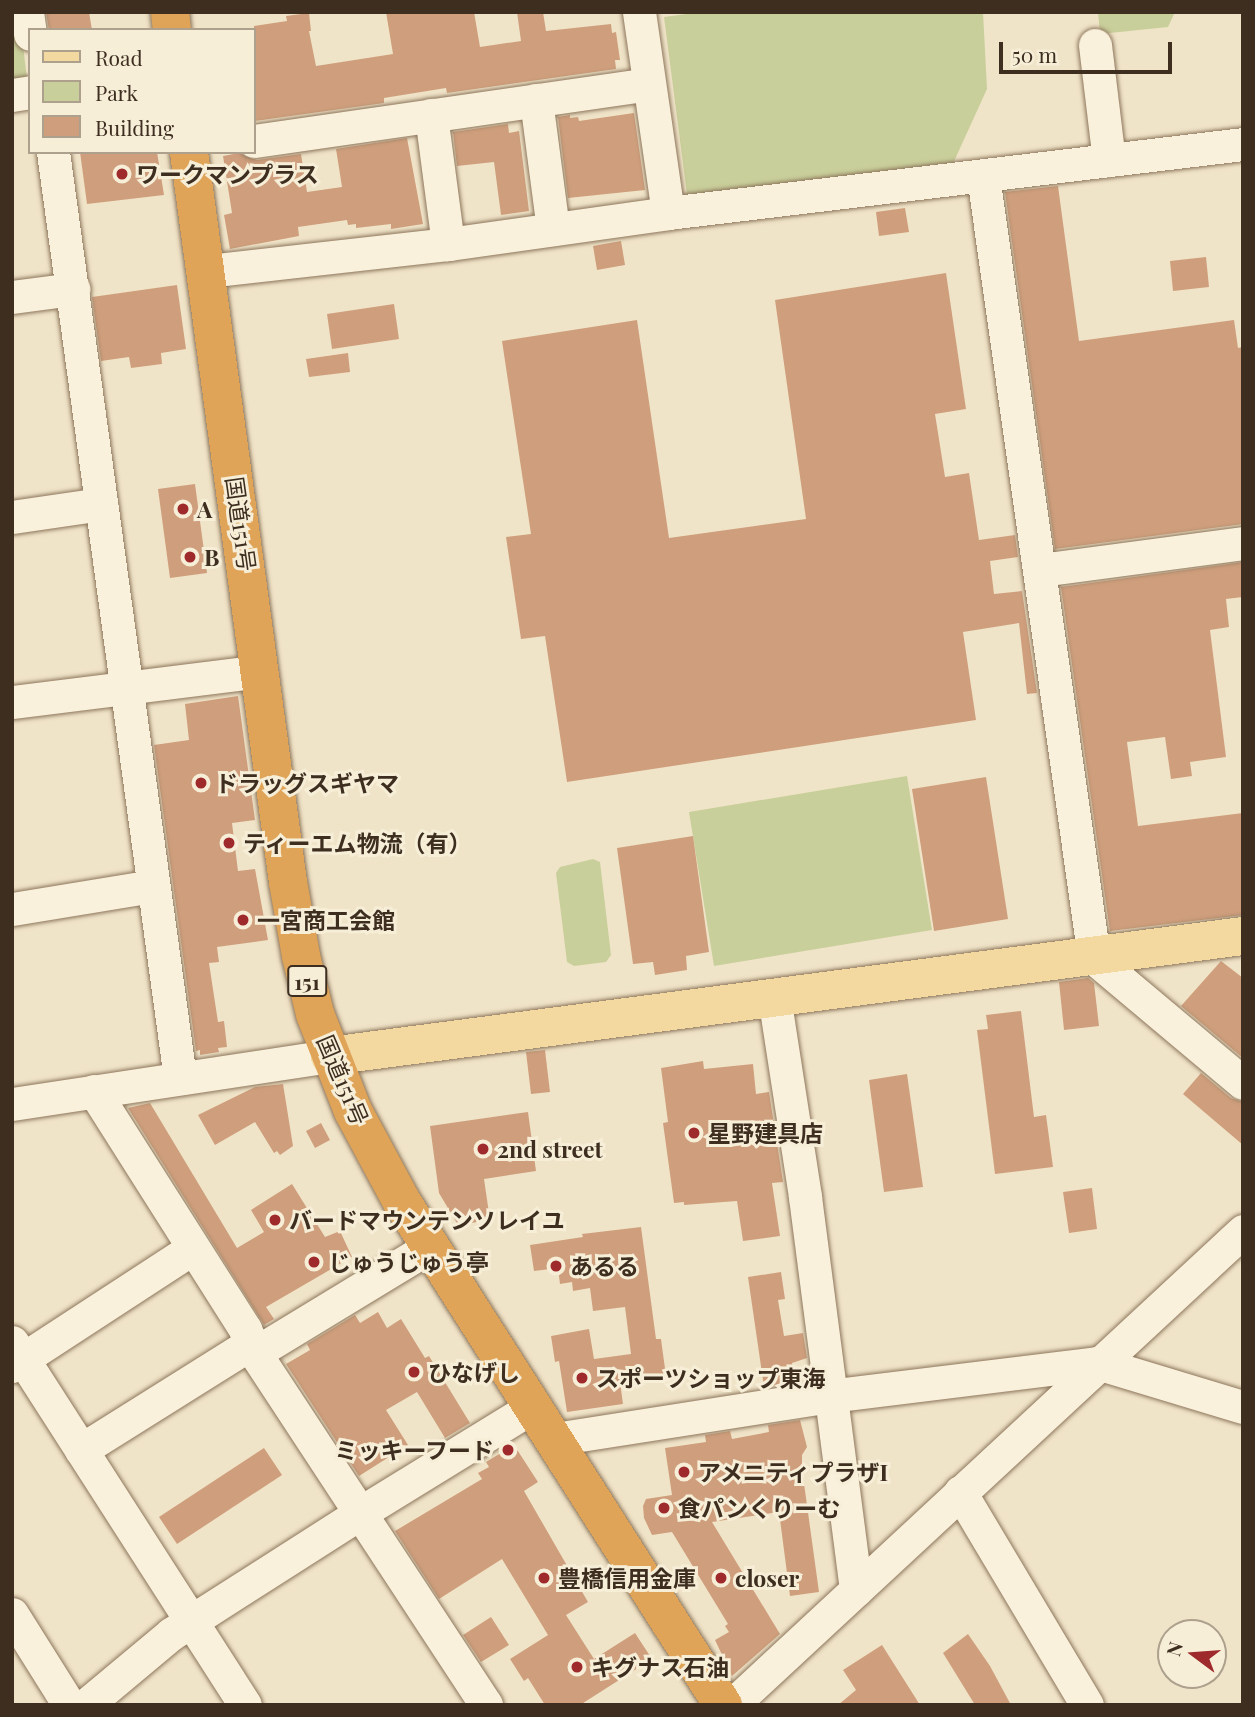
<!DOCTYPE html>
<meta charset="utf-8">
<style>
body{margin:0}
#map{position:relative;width:1255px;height:1717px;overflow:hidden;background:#f0e4c8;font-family:"Playfair Display","Noto Sans JP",serif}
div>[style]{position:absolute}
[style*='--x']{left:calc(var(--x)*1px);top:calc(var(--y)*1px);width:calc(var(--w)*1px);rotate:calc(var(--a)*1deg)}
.green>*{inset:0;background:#c9cf9b}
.building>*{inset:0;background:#cf9f7d}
.roads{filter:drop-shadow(0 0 2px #8d765c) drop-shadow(0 0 2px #8d765c)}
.minor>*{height:33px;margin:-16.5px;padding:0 16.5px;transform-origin:16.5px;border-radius:16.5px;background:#faf1dc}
.major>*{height:38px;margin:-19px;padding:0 19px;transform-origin:19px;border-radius:19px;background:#f3d9a0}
.highway>*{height:38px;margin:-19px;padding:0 19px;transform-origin:19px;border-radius:19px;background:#e0a458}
.dots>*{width:19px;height:19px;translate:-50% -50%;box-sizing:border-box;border:4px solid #f7eed8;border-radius:50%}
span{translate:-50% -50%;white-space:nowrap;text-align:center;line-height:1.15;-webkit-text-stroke:6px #f7eed8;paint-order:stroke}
.shield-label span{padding:2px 5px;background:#f7eed8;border:2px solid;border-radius:5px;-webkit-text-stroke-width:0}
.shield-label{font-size:21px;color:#3d2e20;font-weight:700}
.poi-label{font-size:23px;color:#3d2e20;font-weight:700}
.left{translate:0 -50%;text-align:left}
.right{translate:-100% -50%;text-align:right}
.street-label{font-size:23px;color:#3d2e20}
.frame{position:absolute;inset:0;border:14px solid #3d2e20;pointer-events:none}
.legend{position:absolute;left:28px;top:28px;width:228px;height:126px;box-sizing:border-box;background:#f7eed8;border:2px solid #ada18e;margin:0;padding:9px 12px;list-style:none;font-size:21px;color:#3d2e20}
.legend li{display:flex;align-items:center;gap:14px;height:35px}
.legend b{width:35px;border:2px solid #ada18e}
.north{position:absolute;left:1157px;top:1619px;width:70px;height:70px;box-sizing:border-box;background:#f7eed8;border:2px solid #ada18e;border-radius:50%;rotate:286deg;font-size:19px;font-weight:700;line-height:28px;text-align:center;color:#3d2e20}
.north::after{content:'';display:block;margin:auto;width:24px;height:32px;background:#9e2a2b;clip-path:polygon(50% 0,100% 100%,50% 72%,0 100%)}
.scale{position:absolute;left:999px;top:42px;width:173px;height:32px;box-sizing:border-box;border:4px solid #3d2e20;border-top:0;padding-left:9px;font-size:21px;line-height:24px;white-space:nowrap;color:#3d2e20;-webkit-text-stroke:5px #f7eed8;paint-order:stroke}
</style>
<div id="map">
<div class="green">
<i style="clip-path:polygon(12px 12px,19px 12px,28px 87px,12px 89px)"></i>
<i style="clip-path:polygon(701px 12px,983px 12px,987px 89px,951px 168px,688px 202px,664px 17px)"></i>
<i style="clip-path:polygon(1098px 12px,1175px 12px,1168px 27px,1100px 34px)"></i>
<i style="clip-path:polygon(907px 776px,932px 930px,714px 966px,689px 812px)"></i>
<i style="clip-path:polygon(593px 859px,600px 862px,611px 955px,606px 962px,574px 966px,567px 962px,556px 873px,560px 867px)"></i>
</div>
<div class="building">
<i style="clip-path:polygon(46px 12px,89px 12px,92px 30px,49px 30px)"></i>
<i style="clip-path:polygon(386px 12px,474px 12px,480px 47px,521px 41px,517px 12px,543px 12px,546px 31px,611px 24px,612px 33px,616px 32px,620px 60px,615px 60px,616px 69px,447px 93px,446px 88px,384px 98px,384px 103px,255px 121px,254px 26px,287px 21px,286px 16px,309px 13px,311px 31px,309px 31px,316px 66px,393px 54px)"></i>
<i style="clip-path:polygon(634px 113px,645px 190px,568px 198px,558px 117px,570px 115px,570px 118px,578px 117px,579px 121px)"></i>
<i style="clip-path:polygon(508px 124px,509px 133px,519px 131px,529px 211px,501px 215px,494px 162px,457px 166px,453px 132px)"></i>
<i style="clip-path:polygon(407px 138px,423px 224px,391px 229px,391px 224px,356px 228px,356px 224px,348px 225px,347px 220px,298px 227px,299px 236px,230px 249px,224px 215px,232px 213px,223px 156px,239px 153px,257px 160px,301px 154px,307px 192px,342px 187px,336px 149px)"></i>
<i style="clip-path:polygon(80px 152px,157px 152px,164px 195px,87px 204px)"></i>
<i style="clip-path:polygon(1058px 186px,1079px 341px,1234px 320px,1238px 348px,1243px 347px,1243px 524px,1055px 549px,1005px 192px)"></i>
<i style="clip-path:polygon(905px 208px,909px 232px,879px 236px,876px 212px)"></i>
<i style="clip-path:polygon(621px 241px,625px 265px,597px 270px,593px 246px)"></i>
<i style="clip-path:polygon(1206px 257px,1209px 287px,1173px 291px,1170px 261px)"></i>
<i style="clip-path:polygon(946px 273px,966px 409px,935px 414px,945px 477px,969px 473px,979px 540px,1015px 535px,1018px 557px,990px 561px,994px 594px,1022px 591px,1037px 693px,1027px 694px,1019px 623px,963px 632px,976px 720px,567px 782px,545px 636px,521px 639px,506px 537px,531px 534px,502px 341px,637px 320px,669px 538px,806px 519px,775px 300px)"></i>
<i style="clip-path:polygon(177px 285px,186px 349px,161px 353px,162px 364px,131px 368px,129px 357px,101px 361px,92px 297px)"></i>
<i style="clip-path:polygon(394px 304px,399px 339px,332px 349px,327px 314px)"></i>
<i style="clip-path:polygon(348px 353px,350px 372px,309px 377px,306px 359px)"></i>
<i style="clip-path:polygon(195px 484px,207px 573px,170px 578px,158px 489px)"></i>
<i style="clip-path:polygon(1243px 562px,1243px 597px,1226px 599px,1229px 627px,1210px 630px,1226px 757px,1190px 762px,1192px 776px,1171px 779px,1165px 737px,1127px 742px,1138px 826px,1243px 813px,1243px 915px,1110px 931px,1061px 587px)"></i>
<i style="clip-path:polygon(238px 696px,255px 820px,232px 823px,238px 871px,255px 869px,268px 940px,217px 947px,219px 962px,209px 963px,218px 1022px,224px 1021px,227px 1047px,218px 1048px,219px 1052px,200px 1055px,200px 1050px,196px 1051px,154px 745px,189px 740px,185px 704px)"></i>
<i style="clip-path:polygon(986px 777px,1008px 919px,934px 931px,912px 789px)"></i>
<i style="clip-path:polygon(693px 836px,709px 952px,686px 956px,687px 970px,655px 975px,653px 962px,633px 964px,617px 848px)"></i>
<i style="clip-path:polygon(1221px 961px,1243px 978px,1243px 1058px,1181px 1006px)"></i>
<i style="clip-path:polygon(1088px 978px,1094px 983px,1099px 1026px,1064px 1030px,1059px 982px)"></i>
<i style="clip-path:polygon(1021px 1011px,1034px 1117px,1046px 1115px,1053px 1167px,995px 1174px,977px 1030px,988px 1029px,986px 1015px)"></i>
<i style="clip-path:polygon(545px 1050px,550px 1092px,531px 1094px,526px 1052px)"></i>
<i style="clip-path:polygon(703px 1061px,704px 1069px,753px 1064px,756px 1094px,769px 1092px,783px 1182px,772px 1183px,780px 1236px,743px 1241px,737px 1201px,684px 1205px,684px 1202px,674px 1203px,663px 1123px,668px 1122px,661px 1068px)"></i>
<i style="clip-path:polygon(1201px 1073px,1231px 1098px,1243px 1102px,1243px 1145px,1183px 1094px)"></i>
<i style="clip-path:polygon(907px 1074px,923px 1187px,884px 1192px,869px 1080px)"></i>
<i style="clip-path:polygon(283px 1084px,293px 1146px,280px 1155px,277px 1151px,274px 1153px,255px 1122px,215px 1145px,198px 1115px,255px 1087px)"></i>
<i style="clip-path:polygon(150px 1103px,237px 1248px,264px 1232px,251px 1210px,292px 1184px,325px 1237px,340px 1231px,352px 1257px,266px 1307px,274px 1319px,264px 1325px,128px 1108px)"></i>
<i style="clip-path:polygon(528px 1112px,536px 1171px,484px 1179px,490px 1220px,458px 1225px,439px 1193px,430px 1126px)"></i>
<i style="clip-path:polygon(321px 1123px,330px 1140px,315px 1148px,306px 1131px)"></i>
<i style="clip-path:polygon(1092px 1188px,1097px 1229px,1069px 1233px,1063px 1192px)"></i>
<i style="clip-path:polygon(641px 1227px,656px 1339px,661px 1339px,666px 1376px,620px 1382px,623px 1404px,567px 1412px,559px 1361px,555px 1362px,551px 1336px,589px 1329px,594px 1359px,631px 1354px,625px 1307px,593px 1311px,590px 1288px,573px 1291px,572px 1282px,560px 1284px,558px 1268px,534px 1271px,530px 1245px,583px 1237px,582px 1234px)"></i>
<i style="clip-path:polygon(781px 1272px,785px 1299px,778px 1300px,784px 1336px,803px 1333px,807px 1358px,792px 1363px,795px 1382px,764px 1387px,748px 1277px)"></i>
<i style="clip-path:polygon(378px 1312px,387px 1328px,401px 1319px,425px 1358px,429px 1356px,470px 1423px,445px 1438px,417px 1392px,386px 1410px,408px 1445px,359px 1476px,286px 1364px,310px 1350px,307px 1344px,355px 1315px,360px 1323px)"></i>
<i style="clip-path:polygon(800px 1420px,807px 1447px,802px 1455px,802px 1469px,819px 1592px,790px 1596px,779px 1512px,712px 1522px,780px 1634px,732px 1676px,715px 1640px,729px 1632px,725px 1626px,728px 1624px,672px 1532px,652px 1535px,644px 1518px,643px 1506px,646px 1499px,672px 1495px,665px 1448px,706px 1442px,705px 1435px,730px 1431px,732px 1439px,769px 1432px,768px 1425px)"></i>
<i style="clip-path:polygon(514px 1445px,538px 1482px,524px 1491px,588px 1602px,566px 1615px,594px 1659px,635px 1633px,652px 1659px,580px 1705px,545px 1705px,528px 1678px,524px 1681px,510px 1659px,548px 1635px,502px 1559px,439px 1599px,395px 1531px,482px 1479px,478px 1473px,489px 1467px,486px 1462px)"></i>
<i style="clip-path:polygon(264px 1448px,282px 1475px,177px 1544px,159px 1517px)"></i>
<i style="clip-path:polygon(491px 1617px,509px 1645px,481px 1662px,463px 1635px)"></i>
<i style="clip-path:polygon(968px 1634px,990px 1666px,1011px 1705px,975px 1705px,943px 1653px)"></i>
<i style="clip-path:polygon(882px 1645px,920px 1705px,838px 1705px,856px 1690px,843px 1670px)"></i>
</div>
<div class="roads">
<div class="minor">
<i style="--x:27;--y:12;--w:22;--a:82"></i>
<i style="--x:639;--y:12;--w:203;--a:81.8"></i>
<i style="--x:1095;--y:45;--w:116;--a:83.1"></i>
<i style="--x:12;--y:95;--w:18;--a:-9"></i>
<i style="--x:536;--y:100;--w:130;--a:82.5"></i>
<i style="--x:431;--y:115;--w:130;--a:82.5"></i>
<i style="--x:254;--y:141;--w:398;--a:-8.2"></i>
<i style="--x:53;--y:152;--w:935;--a:82.19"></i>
<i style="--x:983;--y:176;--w:790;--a:81.92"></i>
<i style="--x:1094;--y:958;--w:194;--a:40"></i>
<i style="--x:207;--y:271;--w:243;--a:-6.4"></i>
<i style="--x:448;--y:244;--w:222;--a:-8"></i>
<i style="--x:668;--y:213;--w:579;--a:-6.84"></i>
<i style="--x:12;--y:297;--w:62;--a:-7.5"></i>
<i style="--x:12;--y:517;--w:90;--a:-8.3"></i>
<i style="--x:1041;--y:570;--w:204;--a:-7.6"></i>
<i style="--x:12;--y:702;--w:250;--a:-7.1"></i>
<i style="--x:12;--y:909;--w:143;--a:-9.3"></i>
<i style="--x:774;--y:996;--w:203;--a:81.2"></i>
<i style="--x:805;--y:1197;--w:396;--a:82.6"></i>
<i style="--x:94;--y:1091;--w:282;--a:57.6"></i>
<i style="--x:245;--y:1329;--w:26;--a:67"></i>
<i style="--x:255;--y:1353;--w:421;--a:56.7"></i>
<i style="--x:12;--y:1104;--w:322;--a:-8.6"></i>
<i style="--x:12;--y:1342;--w:431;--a:57.3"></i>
<i style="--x:255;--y:1353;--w:206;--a:-31.3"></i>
<i style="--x:12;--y:1366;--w:216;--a:-33.1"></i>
<i style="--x:555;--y:1439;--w:277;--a:-8.9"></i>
<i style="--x:829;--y:1396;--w:270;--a:-7"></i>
<i style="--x:1097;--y:1363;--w:152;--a:16.8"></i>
<i style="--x:81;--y:1450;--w:199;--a:-32.1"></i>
<i style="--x:960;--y:1492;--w:248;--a:59.2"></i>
<i style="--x:12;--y:1614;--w:107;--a:57.9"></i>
<i style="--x:86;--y:1705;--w:111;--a:-39.9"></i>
<i style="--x:171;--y:1634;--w:224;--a:-32.6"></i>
<i style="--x:360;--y:1513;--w:204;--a:-31.6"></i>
<i style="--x:732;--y:1705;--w:697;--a:-42.85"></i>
</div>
<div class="major">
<i style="--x:330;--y:1056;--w:921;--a:-7.49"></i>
</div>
<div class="highway">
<i style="--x:170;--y:12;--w:18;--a:84"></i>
<i style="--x:189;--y:152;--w:737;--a:82.28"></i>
<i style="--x:288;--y:882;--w:75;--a:80"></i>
<i style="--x:301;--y:956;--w:60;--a:76.4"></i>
<i style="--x:315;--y:1014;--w:104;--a:68.6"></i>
<i style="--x:353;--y:1111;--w:103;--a:61.7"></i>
<i style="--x:402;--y:1202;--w:597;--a:57.46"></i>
</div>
</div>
<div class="dots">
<i style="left:122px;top:174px;background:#9e2a2b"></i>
<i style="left:183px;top:509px;background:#9e2a2b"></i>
<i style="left:190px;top:557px;background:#9e2a2b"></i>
<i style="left:201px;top:783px;background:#9e2a2b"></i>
<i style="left:229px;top:843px;background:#9e2a2b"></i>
<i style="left:243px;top:920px;background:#9e2a2b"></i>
<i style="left:694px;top:1133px;background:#9e2a2b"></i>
<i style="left:483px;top:1149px;background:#9e2a2b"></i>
<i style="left:275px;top:1220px;background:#9e2a2b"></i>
<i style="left:314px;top:1262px;background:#9e2a2b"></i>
<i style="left:556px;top:1266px;background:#9e2a2b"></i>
<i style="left:414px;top:1372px;background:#9e2a2b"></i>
<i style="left:582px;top:1378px;background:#9e2a2b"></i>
<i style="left:508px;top:1450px;background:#9e2a2b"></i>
<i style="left:684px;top:1472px;background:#9e2a2b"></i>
<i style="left:664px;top:1508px;background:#9e2a2b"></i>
<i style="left:544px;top:1578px;background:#9e2a2b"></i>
<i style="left:721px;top:1578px;background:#9e2a2b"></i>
<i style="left:577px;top:1667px;background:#9e2a2b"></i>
</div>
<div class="shield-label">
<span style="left:307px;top:981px">151</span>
</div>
<div class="poi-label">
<span class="left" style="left:136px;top:174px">ワークマンプラス</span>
<span class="left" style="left:197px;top:509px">A</span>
<span class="left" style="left:204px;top:557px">B</span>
<span class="left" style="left:215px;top:783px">ドラッグスギヤマ</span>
<span class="left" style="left:243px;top:843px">ティーエム物流（有）</span>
<span class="left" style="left:257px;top:920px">一宮商工会館</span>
<span class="left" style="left:708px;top:1133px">星野建具店</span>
<span class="left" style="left:497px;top:1149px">2nd street</span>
<span class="left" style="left:289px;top:1220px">バードマウンテンソレイユ</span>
<span class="left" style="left:328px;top:1262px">じゅうじゅう亭</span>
<span class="left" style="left:570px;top:1266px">あるる</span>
<span class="left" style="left:428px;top:1372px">ひなげし</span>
<span class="left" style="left:596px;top:1378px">スポーツショップ東海</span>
<span class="right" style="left:494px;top:1450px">ミッキーフード</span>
<span class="left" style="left:698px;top:1472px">アメニティプラザI</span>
<span class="left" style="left:678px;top:1508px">食パンくりーむ</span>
<span class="left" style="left:558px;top:1578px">豊橋信用金庫</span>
<span class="left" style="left:735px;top:1578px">closer</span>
<span class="left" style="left:591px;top:1667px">キグナス石油</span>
</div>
<div class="street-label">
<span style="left:241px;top:524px;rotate:82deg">国道151号</span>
<span style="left:343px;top:1080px;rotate:67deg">国道151号</span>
</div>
<div class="frame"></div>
<ul class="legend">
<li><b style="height:9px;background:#f3d9a0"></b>Road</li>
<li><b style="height:19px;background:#c9cf9b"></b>Park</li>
<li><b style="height:19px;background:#cf9f7d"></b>Building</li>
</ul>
<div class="north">N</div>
<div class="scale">50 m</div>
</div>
